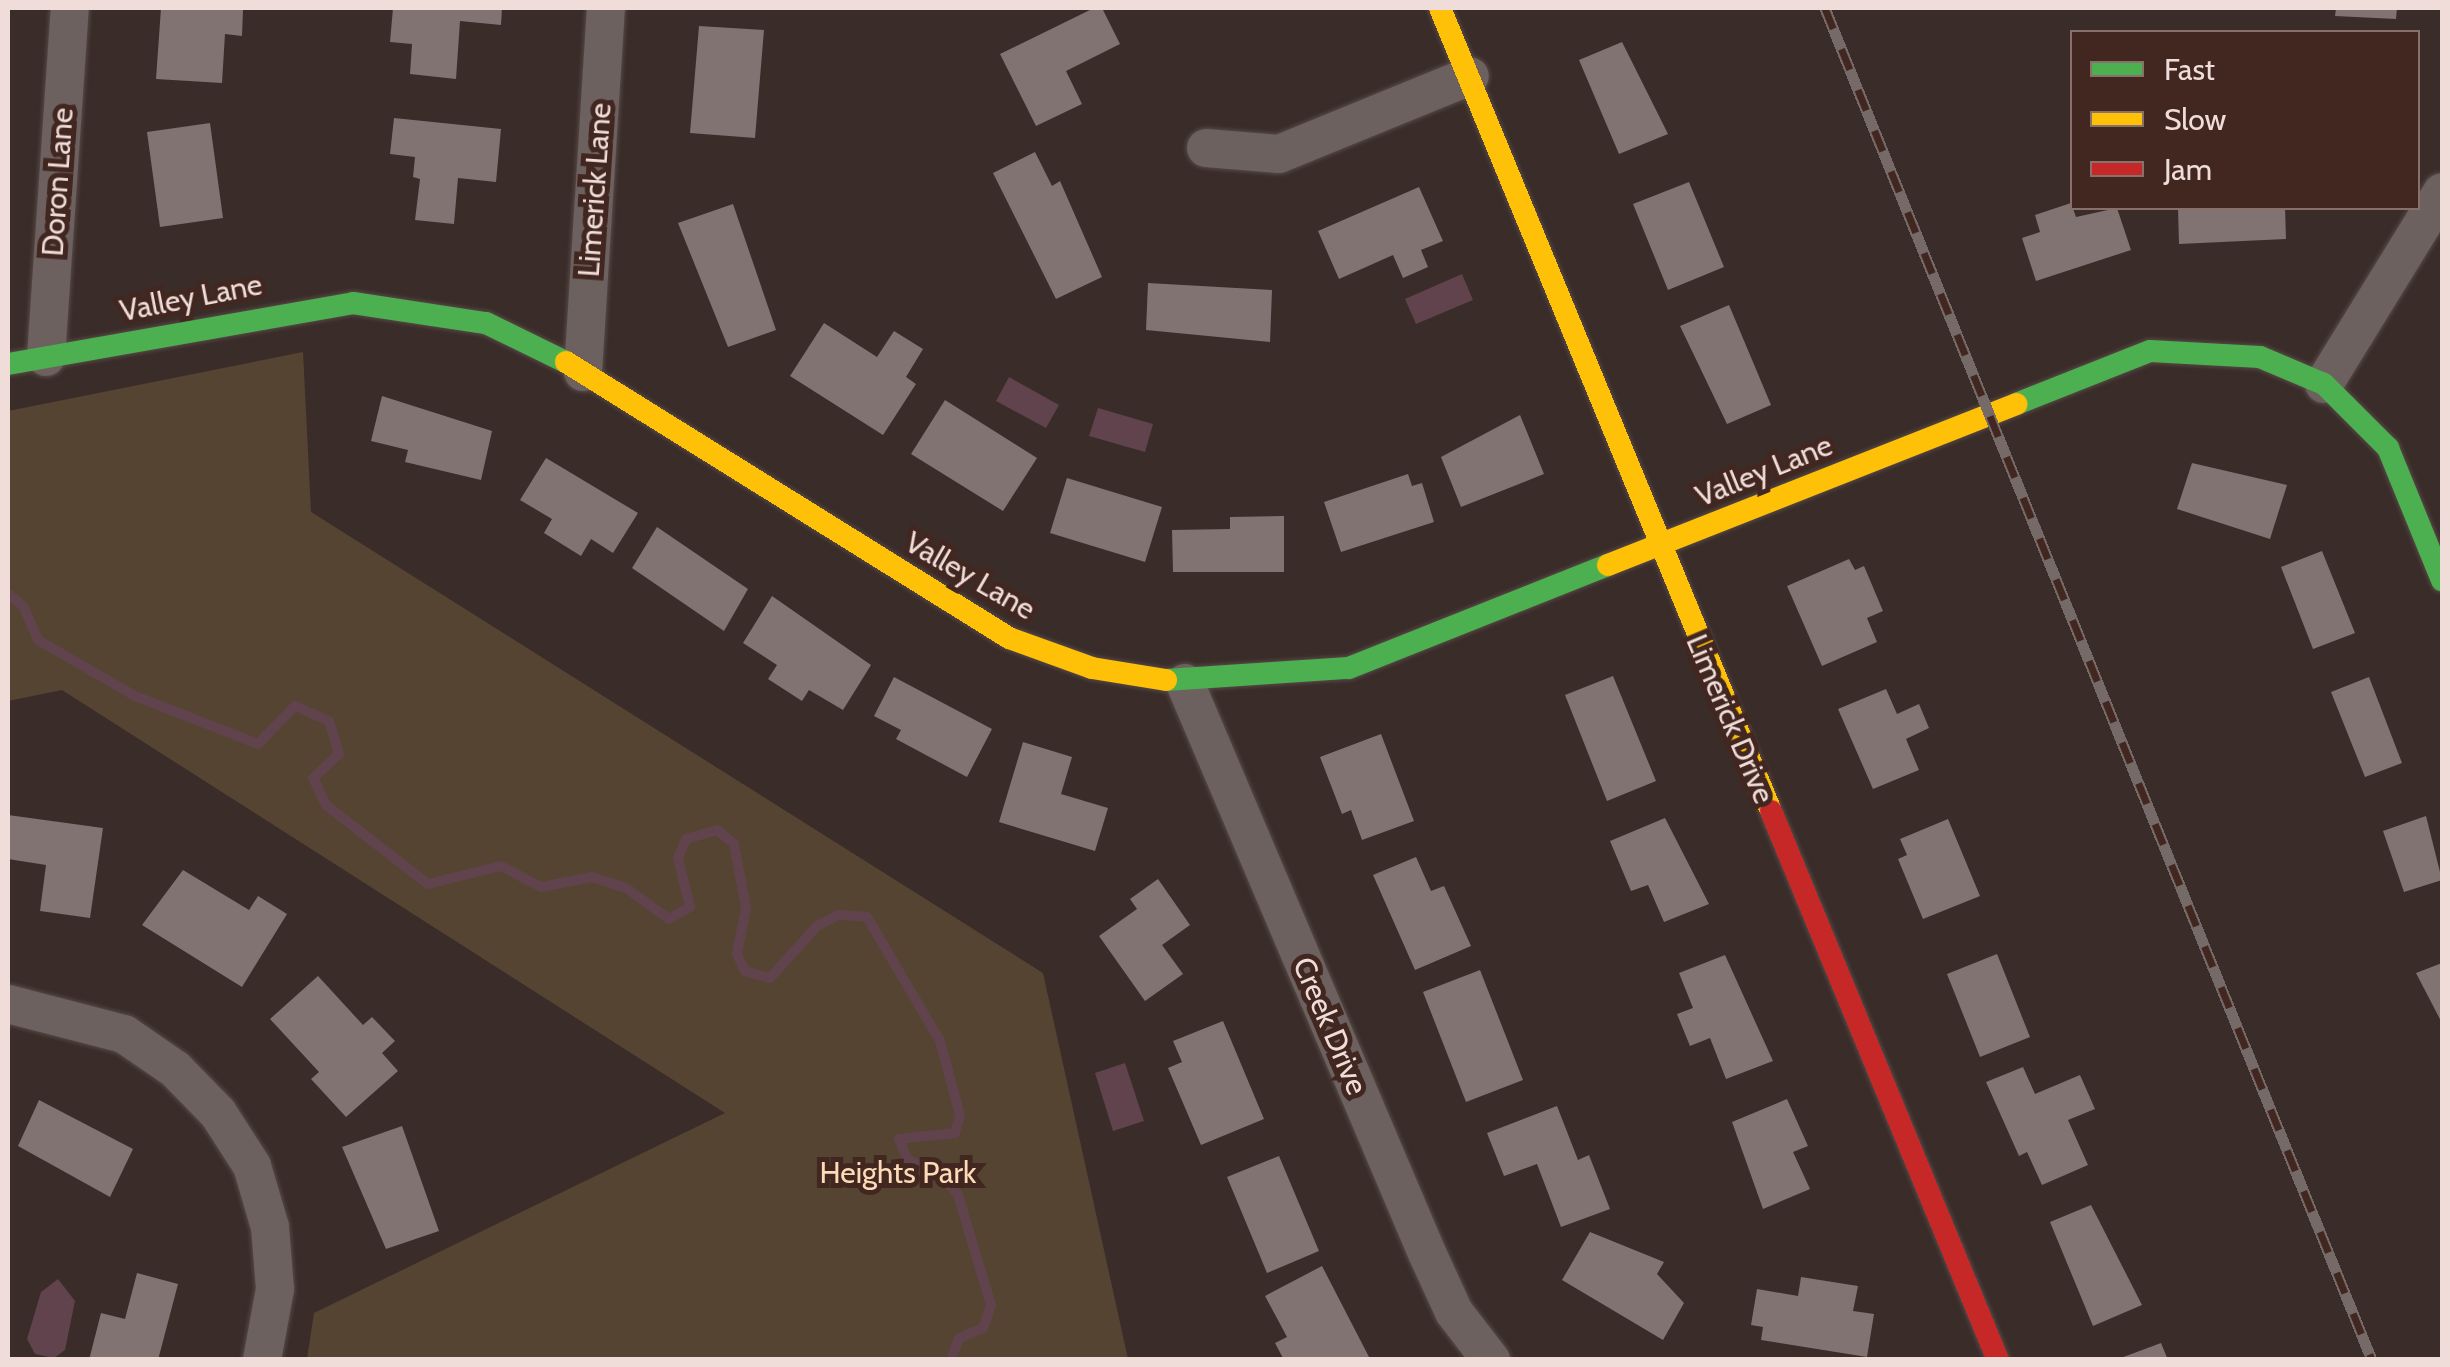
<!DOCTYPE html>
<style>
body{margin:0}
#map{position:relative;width:2450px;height:1367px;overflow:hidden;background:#3a2c29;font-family:Cabin,sans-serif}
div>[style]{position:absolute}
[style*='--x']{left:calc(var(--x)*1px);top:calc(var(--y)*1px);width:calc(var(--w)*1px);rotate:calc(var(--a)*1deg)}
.green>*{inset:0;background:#564433}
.water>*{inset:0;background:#60434c}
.stream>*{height:10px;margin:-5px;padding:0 5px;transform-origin:5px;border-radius:5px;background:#60434c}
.building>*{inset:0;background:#807372}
.roads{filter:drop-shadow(0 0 2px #564946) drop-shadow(0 0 2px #564946)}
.street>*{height:38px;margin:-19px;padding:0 19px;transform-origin:19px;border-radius:19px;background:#6c615f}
.fast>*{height:22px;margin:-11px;padding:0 11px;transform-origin:11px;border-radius:11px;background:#4caf50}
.slow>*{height:22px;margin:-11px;padding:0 11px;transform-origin:11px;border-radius:11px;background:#ffc107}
.jam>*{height:22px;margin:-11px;padding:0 11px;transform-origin:11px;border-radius:11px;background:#c62828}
.rail>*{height:11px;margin-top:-5.5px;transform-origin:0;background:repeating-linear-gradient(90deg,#422721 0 22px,#756a68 0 44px);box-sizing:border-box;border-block:2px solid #756a68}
span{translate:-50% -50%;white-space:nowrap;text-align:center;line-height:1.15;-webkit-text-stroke:10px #422721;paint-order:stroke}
.street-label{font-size:30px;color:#f0ddd9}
.park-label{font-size:30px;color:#fddbb7}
.frame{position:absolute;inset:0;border:10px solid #f0ddd9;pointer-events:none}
.legend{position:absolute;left:2070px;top:30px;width:350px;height:180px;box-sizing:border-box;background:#422721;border:2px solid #88706b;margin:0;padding:12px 18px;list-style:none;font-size:30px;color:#f0ddd9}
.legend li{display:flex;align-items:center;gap:20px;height:50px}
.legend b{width:50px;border:2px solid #88706b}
</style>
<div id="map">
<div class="green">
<i style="clip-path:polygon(303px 352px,311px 512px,1043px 973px,1128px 1359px,307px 1359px,314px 1313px,725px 1113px,62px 690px,8px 701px,8px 411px)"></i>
</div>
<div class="water">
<i style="clip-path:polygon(1462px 274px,1473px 300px,1416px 324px,1405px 299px)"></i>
<i style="clip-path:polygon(1009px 377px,1059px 405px,1046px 428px,996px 401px)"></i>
<i style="clip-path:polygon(1098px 408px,1153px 424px,1145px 452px,1089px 436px)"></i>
<i style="clip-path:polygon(1125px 1063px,1144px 1121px,1113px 1131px,1095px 1073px)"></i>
<i style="clip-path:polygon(58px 1279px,75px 1301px,65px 1350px,54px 1358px,35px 1354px,27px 1339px,41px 1292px)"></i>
</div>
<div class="stream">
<i style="--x:8;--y:594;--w:19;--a:39"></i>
<i style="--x:23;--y:606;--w:37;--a:66"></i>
<i style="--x:38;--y:640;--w:112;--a:30"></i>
<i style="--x:135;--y:696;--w:132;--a:21.3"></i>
<i style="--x:258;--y:744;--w:53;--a:-45.8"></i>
<i style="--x:295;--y:706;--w:37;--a:24"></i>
<i style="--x:329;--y:721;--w:34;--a:73"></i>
<i style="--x:339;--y:754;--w:35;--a:137"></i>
<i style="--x:313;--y:778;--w:30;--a:64"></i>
<i style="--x:326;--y:805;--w:129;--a:37.8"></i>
<i style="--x:428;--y:884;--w:75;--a:-13.9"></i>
<i style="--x:501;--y:866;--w:45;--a:27.7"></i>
<i style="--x:541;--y:887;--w:52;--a:-11.1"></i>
<i style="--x:592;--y:877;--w:36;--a:18"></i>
<i style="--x:626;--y:888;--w:53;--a:35.8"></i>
<i style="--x:669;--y:919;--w:24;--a:-30"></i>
<i style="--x:690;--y:907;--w:50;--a:-103.8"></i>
<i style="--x:678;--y:858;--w:21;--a:-67"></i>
<i style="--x:686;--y:839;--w:32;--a:-16"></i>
<i style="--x:717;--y:830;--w:22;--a:39"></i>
<i style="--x:734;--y:844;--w:65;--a:79.4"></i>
<i style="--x:746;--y:908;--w:47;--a:101.1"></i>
<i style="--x:737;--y:954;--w:19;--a:65"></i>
<i style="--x:745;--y:971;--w:26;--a:16"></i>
<i style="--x:770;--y:978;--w:70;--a:-47.9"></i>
<i style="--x:817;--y:926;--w:25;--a:-27"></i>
<i style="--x:839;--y:915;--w:28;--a:4"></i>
<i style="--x:867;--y:917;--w:144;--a:59.5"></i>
<i style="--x:940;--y:1041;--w:77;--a:74.9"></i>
<i style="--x:960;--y:1115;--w:19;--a:106"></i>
<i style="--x:955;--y:1133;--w:56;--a:173.9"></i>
<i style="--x:899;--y:1139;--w:22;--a:68"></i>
<i style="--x:907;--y:1159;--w:40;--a:26.6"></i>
<i style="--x:943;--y:1177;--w:23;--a:50"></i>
<i style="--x:958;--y:1195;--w:115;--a:73.3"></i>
<i style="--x:991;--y:1305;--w:24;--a:109"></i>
<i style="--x:983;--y:1328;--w:26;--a:157"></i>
<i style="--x:959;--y:1338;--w:23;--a:110"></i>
</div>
<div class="building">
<i style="clip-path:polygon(161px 8px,243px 10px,242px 36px,225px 34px,222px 83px,156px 79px)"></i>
<i style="clip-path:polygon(393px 8px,415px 9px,502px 8px,501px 25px,460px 21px,456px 79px,410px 74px,412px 44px,390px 42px)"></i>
<i style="clip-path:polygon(1094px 8px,1102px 8px,1120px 44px,1066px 71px,1082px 104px,1036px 126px,1000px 54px)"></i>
<i style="clip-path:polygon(2336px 8px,2397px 8px,2396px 19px,2335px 16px)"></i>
<i style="clip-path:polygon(699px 26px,764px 30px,755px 138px,690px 133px)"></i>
<i style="clip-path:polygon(1622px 42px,1668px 134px,1619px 154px,1579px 60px)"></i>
<i style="clip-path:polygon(394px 118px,501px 129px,496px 182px,458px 178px,454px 224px,415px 220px,420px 179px,413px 177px,415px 157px,390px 154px)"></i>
<i style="clip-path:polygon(210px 123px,223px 218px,160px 227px,147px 132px)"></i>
<i style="clip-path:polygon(1035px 152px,1052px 186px,1060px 181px,1102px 277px,1056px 299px,993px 173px)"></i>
<i style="clip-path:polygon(1689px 182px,1724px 267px,1668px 290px,1633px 204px)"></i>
<i style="clip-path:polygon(1419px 187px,1443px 241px,1421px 250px,1428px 267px,1403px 278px,1393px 255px,1339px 279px,1318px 231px)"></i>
<i style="clip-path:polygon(2071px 203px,2076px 217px,2117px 208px,2131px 250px,2036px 281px,2022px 238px,2040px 232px,2035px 215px)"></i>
<i style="clip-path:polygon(733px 204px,776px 330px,728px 347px,678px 223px)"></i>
<i style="clip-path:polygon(2178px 208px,2285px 208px,2286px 239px,2179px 244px)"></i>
<i style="clip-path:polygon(1148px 283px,1272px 290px,1270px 342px,1146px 330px)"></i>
<i style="clip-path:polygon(1729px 305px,1771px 405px,1727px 424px,1680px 326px)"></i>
<i style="clip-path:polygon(824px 323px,877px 357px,894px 331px,923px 349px,906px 377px,916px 384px,883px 435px,790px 376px)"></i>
<i style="clip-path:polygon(382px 396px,492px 431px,481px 480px,405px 462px,408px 450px,371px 441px)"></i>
<i style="clip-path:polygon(945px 400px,1037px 458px,1003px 511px,911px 454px)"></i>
<i style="clip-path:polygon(1520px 415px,1544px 474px,1461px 507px,1441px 457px)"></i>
<i style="clip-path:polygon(546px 458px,638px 513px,613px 553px,591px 539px,581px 556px,544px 533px,552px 519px,520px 500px)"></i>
<i style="clip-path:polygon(2192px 463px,2287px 485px,2270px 539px,2177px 509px)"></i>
<i style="clip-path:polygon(1408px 474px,1412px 486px,1422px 483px,1434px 522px,1341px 552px,1324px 502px)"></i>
<i style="clip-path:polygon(1067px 478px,1162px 507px,1145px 562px,1050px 533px)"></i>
<i style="clip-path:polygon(1284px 516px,1284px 572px,1173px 572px,1172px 530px,1230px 529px,1230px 517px)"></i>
<i style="clip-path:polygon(657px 527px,748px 589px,724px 631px,632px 568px)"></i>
<i style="clip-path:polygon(2322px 551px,2355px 633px,2313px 649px,2281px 567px)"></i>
<i style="clip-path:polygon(1849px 559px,1855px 570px,1864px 566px,1883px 611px,1867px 618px,1877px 642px,1822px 666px,1787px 586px)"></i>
<i style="clip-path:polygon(772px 596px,871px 665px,843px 710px,809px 690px,802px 701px,768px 679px,777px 665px,743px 643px)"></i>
<i style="clip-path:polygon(1613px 676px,1656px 781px,1607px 801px,1565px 695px)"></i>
<i style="clip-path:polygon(894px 677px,992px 729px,967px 777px,896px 739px,901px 730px,874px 716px)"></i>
<i style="clip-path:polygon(2369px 677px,2402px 763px,2365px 777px,2331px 692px)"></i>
<i style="clip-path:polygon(1886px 689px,1897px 714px,1919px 704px,1929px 728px,1906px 739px,1919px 770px,1873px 789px,1838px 709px)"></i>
<i style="clip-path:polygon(1381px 734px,1414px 821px,1362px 840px,1351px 810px,1342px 814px,1320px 757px)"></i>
<i style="clip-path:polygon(1023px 742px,1072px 757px,1061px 794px,1108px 808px,1095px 851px,999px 822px)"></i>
<i style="clip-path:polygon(8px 815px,103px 828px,90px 918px,40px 911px,46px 865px,8px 859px)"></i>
<i style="clip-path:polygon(2426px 816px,2442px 880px,2404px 892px,2383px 831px)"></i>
<i style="clip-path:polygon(1665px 818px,1709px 904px,1664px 922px,1648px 885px,1631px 891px,1610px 841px)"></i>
<i style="clip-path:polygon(1948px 819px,1980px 896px,1923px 919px,1898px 859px,1907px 855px,1900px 839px)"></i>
<i style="clip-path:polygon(1416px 857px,1431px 891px,1444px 886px,1471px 946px,1415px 970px,1373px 875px)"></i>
<i style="clip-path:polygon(183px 870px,249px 910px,258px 896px,287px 914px,242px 987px,142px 925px)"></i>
<i style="clip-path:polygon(1158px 879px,1190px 925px,1162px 945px,1183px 974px,1145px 1001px,1099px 936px,1137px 909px,1130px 899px)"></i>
<i style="clip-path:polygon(1997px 954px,2030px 1037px,1980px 1057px,1947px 974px)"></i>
<i style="clip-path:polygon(1725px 955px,1773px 1061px,1726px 1079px,1710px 1038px,1690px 1046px,1677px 1014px,1693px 1008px,1679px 973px)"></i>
<i style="clip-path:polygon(2442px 963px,2442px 1023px,2416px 973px)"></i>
<i style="clip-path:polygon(1480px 970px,1523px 1080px,1466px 1102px,1423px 992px)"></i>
<i style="clip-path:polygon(318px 976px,363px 1025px,372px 1017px,395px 1041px,382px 1053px,398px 1071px,346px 1117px,311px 1079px,319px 1072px,270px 1019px)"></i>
<i style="clip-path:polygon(1223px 1021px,1264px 1119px,1201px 1145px,1168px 1068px,1182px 1062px,1173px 1041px)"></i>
<i style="clip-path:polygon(2023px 1067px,2035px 1094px,2080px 1075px,2095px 1109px,2068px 1120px,2088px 1165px,2042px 1185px,2027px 1152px,2019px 1156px,1986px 1082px)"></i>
<i style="clip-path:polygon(1787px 1099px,1808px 1146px,1793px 1152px,1810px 1189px,1763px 1209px,1732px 1122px)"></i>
<i style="clip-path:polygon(39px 1100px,133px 1149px,110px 1197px,18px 1146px)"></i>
<i style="clip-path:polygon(1557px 1106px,1578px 1160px,1589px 1155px,1610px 1209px,1561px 1227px,1537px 1164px,1504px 1176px,1487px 1133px)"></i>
<i style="clip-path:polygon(402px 1126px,439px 1231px,386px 1249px,342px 1147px)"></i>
<i style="clip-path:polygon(1279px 1156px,1319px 1251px,1267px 1273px,1227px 1177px)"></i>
<i style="clip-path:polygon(2091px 1205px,2142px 1305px,2093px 1326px,2050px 1222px)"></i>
<i style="clip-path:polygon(1590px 1232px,1664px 1262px,1657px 1274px,1684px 1303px,1663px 1340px,1562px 1280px)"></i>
<i style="clip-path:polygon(1322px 1266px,1369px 1357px,1365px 1360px,1284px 1360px,1275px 1343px,1287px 1337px,1265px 1296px)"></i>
<i style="clip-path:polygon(137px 1273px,178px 1284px,158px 1360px,89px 1360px,101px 1313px,125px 1319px)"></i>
<i style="clip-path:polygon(1801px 1277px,1858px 1286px,1853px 1311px,1874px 1314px,1867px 1357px,1761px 1340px,1763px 1327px,1751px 1325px,1757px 1289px,1798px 1296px)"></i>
<i style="clip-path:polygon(2161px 1343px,2168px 1360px,2118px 1360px,2118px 1359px)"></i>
</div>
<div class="roads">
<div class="street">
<i style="--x:1206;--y:148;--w:73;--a:4.7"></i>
<i style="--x:1279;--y:154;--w:206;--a:-22.2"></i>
<i style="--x:46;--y:357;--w:350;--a:-86.1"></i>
<i style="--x:583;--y:372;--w:365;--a:-86.4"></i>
<i style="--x:2324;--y:384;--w:225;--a:-58.4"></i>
<i style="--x:1185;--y:683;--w:619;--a:67"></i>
<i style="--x:1427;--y:1253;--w:65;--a:65.4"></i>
<i style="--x:1454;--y:1312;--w:61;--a:52.4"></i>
<i style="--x:8;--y:1004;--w:120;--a:14.5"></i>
<i style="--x:124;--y:1034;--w:62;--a:34.5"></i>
<i style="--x:175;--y:1069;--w:62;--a:45.7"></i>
<i style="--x:218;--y:1113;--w:63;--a:57.3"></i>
<i style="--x:252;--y:1166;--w:64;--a:73.6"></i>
<i style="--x:270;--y:1227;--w:62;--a:85.4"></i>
<i style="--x:275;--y:1289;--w:72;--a:100.4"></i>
</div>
<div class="fast">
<i style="--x:8;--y:364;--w:350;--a:-10"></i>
<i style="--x:353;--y:303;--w:134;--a:8.6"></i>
<i style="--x:486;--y:323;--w:89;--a:26"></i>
<i style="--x:2016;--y:404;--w:144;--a:-21.6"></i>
<i style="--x:2150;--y:351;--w:110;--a:3.1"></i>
<i style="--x:2260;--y:357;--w:69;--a:22.9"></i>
<i style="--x:2324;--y:384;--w:91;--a:45"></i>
<i style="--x:2388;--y:448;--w:143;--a:67.8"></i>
<i style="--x:1166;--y:680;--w:183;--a:-3.8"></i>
<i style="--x:1349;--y:668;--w:279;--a:-21.7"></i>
</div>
<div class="slow">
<i style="--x:1440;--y:8;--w:869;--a:67.6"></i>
<i style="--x:566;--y:362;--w:522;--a:31.92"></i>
<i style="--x:1009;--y:638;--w:88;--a:19.9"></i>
<i style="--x:1092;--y:668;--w:75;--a:9.2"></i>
<i style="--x:1608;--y:565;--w:439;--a:-21.5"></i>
</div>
<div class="jam">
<i style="--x:1771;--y:811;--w:594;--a:67.54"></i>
</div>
</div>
<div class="rail">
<i style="--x:1825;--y:8;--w:1458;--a:67.97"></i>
</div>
<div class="street-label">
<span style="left:58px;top:182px;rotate:-86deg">Doron Lane</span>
<span style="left:595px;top:190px;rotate:-86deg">Limerick Lane</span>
<span style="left:191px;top:298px;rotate:-11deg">Valley Lane</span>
<span style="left:1764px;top:471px;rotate:-22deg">Valley Lane</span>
<span style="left:970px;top:576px;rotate:30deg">Valley Lane</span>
<span style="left:1730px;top:719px;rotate:67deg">Limerick Drive</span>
<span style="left:1330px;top:1026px;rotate:67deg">Creek Drive</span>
</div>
<div class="park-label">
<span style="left:898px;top:1173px">Heights Park</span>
</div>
<div class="frame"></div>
<ul class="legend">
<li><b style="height:12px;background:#4caf50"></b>Fast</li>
<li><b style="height:12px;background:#ffc107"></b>Slow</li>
<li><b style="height:12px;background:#c62828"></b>Jam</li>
</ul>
</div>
